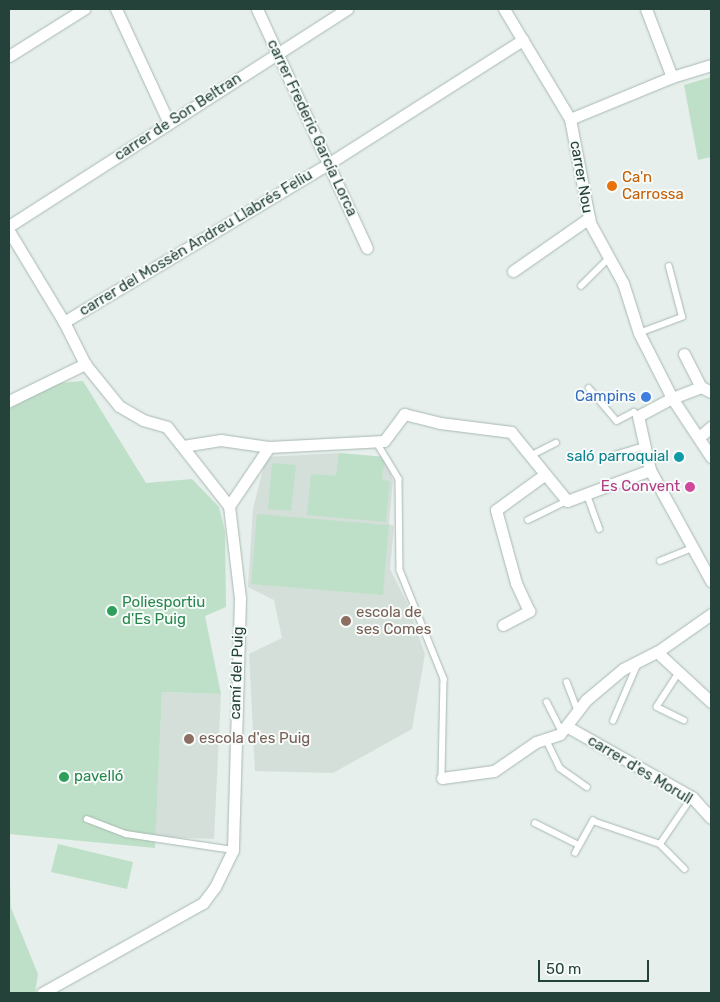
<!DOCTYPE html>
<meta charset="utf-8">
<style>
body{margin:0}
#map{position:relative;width:720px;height:1002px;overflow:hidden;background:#e6efeb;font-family:Rubik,sans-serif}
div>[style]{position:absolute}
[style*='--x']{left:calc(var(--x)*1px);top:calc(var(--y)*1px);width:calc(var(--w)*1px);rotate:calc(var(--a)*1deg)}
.built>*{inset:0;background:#d4dfda}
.green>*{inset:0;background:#bfe0c8}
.roads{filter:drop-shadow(0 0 1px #a8b8b2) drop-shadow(0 0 1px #a8b8b2)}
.lane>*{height:5.5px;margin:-2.75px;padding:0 2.75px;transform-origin:2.75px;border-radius:2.75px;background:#fff}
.street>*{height:11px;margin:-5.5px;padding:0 5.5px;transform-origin:5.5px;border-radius:5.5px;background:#fff}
.dots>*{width:14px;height:14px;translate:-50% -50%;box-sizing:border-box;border:2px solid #f7fbf9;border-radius:50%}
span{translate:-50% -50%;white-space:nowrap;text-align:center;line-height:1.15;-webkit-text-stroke:4px #f7fbf9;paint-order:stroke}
.street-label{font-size:15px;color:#24423a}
.food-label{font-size:15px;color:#c56008}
.left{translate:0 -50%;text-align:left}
.shop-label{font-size:15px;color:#366cbe}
.right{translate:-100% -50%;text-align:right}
.culture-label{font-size:15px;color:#0d838f}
.hotel-label{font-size:15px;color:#b23c85}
.leisure-label{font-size:15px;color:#27864d}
.education-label{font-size:15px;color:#785e54}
.frame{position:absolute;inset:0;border:10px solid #24423a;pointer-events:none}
.scale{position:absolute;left:538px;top:960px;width:111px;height:22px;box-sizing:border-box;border:2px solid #24423a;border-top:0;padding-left:6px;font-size:15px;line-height:18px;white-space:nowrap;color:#24423a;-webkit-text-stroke:4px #f7fbf9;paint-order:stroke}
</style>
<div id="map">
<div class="built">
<i style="clip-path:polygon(339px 453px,385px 457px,393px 481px,389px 524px,394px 526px,390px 569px,408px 605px,425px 654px,412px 729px,333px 773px,255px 771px,249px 654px,282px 638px,274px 600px,248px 587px,253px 509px,266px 457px)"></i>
<i style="clip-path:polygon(162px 692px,221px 694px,214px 839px,155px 837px)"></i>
</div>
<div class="green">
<i style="clip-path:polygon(711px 77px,711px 157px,698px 160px,684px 85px)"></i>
<i style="clip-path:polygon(83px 381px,146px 483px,192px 479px,219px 507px,225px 531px,226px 607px,205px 616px,221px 694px,162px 692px,155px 848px,9px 834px,9px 409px,58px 383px)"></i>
<i style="clip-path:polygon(339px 453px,385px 457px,382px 480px,390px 481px,386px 522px,307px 515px,311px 474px,336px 476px)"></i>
<i style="clip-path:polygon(272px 463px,296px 465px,291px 511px,268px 509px)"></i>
<i style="clip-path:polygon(257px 514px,389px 525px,383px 595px,251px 584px)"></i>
<i style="clip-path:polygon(58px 844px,133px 862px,127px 889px,51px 872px)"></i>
<i style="clip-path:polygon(9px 858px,11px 908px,38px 974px,35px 993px,9px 993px)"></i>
</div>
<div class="roads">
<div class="lane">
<i style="--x:581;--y:286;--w:40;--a:-45"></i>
<i style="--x:639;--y:333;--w:46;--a:-20.4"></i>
<i style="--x:682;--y:317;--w:52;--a:-104.6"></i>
<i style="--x:589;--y:388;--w:43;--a:49.7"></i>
<i style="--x:617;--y:421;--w:19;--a:-28"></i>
<i style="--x:634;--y:412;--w:6;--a:45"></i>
<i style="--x:376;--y:441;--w:44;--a:58.8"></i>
<i style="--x:399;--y:479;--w:91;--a:89.4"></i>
<i style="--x:400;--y:570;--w:118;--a:68"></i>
<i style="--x:444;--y:679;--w:99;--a:91.2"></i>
<i style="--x:530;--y:456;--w:29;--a:-27"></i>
<i style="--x:612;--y:456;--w:34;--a:-17"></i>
<i style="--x:587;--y:494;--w:37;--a:70"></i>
<i style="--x:528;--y:520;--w:43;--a:-26"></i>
<i style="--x:660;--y:561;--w:35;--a:-22"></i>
<i style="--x:679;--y:673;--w:40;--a:122.9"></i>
<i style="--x:657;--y:707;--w:30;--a:26"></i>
<i style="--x:567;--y:682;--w:31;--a:69"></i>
<i style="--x:547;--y:702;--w:33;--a:63"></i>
<i style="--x:613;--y:721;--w:63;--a:-66.7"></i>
<i style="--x:546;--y:739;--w:32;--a:64"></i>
<i style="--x:560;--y:768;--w:33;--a:35"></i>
<i style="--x:87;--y:819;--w:42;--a:21"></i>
<i style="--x:126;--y:834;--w:108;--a:8.5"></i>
<i style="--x:535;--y:823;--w:49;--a:26.6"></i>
<i style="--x:660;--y:844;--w:35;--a:45"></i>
<i style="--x:575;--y:853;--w:37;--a:-61"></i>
<i style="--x:593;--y:821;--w:71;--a:18.9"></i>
<i style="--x:660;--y:844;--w:57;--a:-55.8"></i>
</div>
<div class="street">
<i style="--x:116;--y:9;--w:126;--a:65.1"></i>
<i style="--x:257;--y:9;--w:263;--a:65.3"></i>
<i style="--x:504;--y:9;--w:128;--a:59"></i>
<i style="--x:570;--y:119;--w:106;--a:79.1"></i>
<i style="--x:590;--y:223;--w:68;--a:61.2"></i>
<i style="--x:623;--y:283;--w:52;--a:72.3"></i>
<i style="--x:639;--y:333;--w:73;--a:63.1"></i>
<i style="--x:672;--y:398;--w:38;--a:152"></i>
<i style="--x:638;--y:416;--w:55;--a:77.5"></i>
<i style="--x:650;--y:470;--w:127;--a:61.2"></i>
<i style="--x:646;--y:9;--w:73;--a:69.1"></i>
<i style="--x:9;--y:56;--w:89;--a:-32.1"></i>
<i style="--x:570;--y:119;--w:110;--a:-22.4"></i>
<i style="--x:672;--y:77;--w:41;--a:-17.1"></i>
<i style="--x:9;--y:226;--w:402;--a:-32.7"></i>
<i style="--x:9;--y:231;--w:106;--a:58.9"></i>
<i style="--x:64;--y:322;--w:47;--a:63.4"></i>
<i style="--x:513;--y:271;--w:93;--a:-34.9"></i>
<i style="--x:64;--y:322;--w:308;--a:-30.9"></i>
<i style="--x:328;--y:164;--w:231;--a:-32.5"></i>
<i style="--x:684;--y:354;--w:37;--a:63"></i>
<i style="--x:711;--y:392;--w:11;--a:-153"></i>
<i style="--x:701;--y:387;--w:31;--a:159"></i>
<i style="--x:672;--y:398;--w:71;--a:56.5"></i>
<i style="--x:9;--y:401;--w:85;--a:-26"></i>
<i style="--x:85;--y:364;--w:54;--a:51"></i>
<i style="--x:119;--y:406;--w:28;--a:30"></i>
<i style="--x:143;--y:420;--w:25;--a:16"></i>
<i style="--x:167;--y:427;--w:100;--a:51.9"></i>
<i style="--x:229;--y:506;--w:93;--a:83.2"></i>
<i style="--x:240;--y:598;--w:252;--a:91.6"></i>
<i style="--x:233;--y:850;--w:41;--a:115.9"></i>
<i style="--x:215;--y:887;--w:20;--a:127"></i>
<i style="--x:203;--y:903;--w:184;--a:150.8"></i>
<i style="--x:699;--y:437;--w:16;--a:-40"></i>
<i style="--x:183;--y:446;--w:38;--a:-9"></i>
<i style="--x:221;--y:440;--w:49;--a:8.3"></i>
<i style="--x:269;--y:447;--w:115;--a:-3"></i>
<i style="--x:384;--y:441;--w:34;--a:-53"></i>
<i style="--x:404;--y:414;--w:37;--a:14"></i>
<i style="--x:440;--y:423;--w:72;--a:7.2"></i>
<i style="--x:511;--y:432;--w:89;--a:50.9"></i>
<i style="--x:567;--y:501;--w:89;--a:-20.5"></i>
<i style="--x:229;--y:506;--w:71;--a:-55.9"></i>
<i style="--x:503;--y:625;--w:30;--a:-28"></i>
<i style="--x:529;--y:611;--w:31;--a:-115"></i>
<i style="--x:516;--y:583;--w:76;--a:-105.3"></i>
<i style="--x:496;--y:510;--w:59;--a:-36.1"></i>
<i style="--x:657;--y:652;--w:74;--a:42.8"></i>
<i style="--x:566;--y:726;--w:145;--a:29.4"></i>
<i style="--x:692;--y:797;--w:28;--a:48"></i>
<i style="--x:442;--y:778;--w:52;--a:-7.7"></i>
<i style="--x:494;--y:771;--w:51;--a:-34.6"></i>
<i style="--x:536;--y:742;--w:25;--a:-18"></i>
<i style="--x:560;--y:734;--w:43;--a:-52.6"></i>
<i style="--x:586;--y:700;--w:48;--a:-40"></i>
<i style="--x:623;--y:669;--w:38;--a:-27"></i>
<i style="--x:657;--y:652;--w:66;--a:-35.1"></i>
</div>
</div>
<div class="dots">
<i style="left:612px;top:186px;background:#e8710a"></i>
<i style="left:646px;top:397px;background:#3f7fe0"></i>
<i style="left:679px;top:457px;background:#0f9aa8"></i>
<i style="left:690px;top:487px;background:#d1479c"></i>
<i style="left:112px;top:611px;background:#2e9e5b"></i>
<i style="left:346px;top:621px;background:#8d6e63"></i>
<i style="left:189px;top:739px;background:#8d6e63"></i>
<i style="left:64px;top:777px;background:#2e9e5b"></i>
</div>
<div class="street-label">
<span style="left:178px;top:117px;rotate:-33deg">carrer de Son Beltran</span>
<span style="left:312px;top:128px;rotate:65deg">carrer Frederic García Lorca</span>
<span style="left:581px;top:177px;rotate:80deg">carrer Nou</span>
<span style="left:196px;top:243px;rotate:-31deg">carrer del Mossèn Andreu Llabrés Feliu</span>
<span style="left:237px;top:673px;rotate:-88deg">camí del Puig</span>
<span style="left:640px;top:770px;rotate:31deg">carrer d'es Morull</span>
</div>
<div class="food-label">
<span class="left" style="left:622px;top:186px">Ca'n<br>Carrossa</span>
</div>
<div class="shop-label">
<span class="right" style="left:636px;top:397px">Campins</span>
</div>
<div class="culture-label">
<span class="right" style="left:669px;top:457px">saló parroquial</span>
</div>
<div class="hotel-label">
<span class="right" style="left:680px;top:487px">Es Convent</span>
</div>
<div class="leisure-label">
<span class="left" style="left:122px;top:611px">Poliesportiu<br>d'Es Puig</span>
<span class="left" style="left:74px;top:777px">pavelló</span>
</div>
<div class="education-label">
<span class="left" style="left:356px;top:621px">escola de<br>ses Comes</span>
<span class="left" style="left:199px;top:739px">escola d'es Puig</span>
</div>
<div class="frame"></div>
<div class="scale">50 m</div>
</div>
